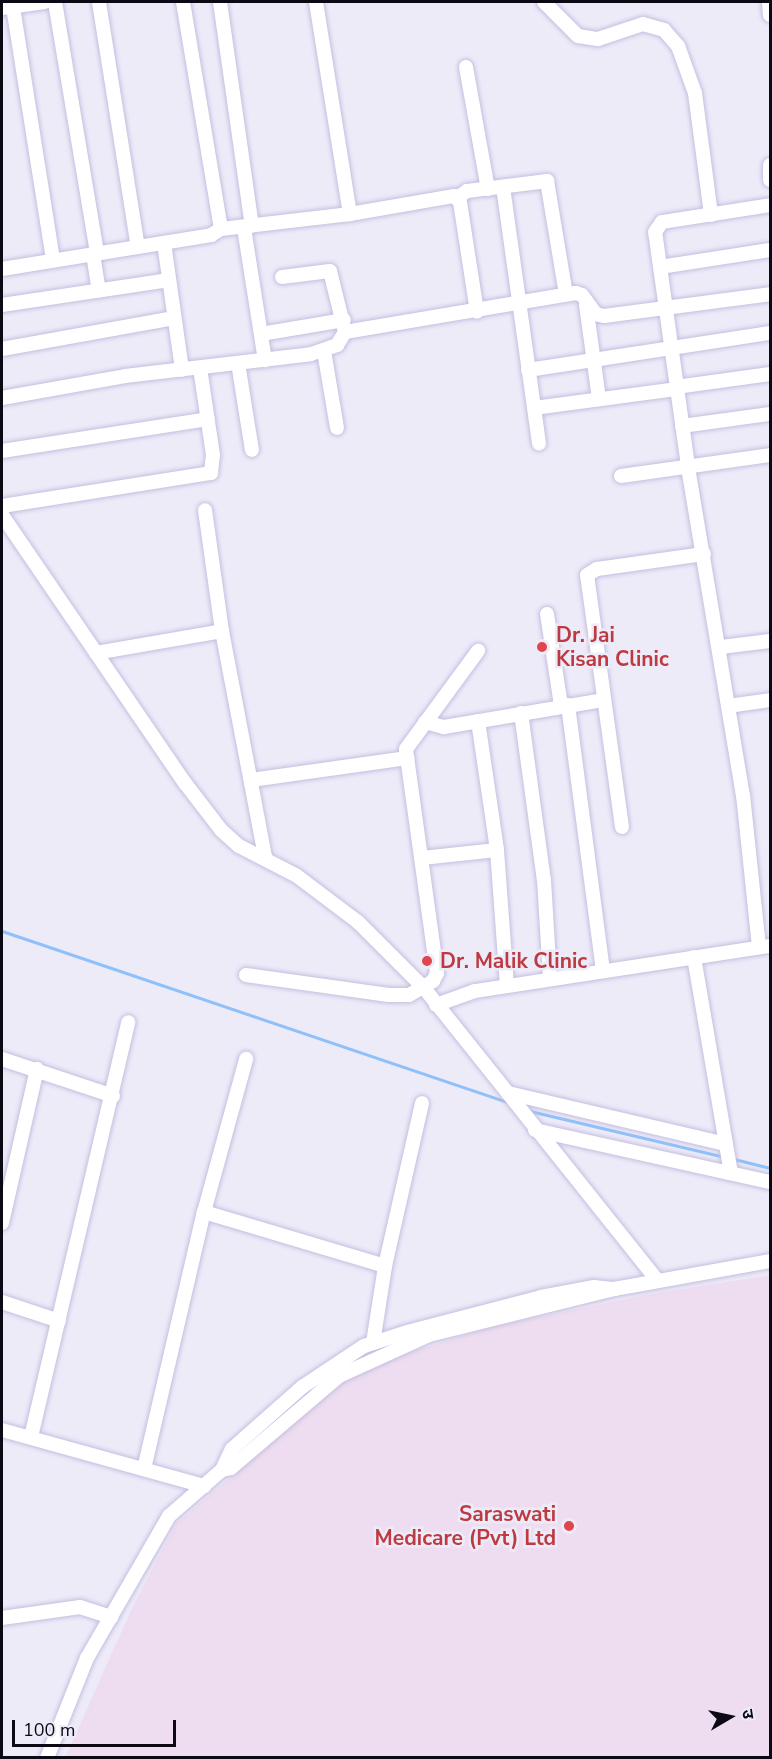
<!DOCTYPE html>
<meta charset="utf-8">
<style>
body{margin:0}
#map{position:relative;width:772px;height:1759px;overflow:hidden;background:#eeebf9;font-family:"Nunito Sans","Noto Sans Devanagari",sans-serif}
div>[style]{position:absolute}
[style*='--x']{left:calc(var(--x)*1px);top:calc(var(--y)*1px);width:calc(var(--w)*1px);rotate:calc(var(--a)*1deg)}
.industrial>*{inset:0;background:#eeddf0}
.stream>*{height:3px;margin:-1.5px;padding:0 1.5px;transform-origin:1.5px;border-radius:1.5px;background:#8ec1f9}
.roads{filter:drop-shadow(0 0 2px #c5bee0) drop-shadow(0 0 2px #c5bee0)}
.minor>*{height:14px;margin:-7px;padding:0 7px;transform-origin:7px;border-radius:7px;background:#fff}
.dots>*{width:16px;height:16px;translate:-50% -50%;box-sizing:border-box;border:3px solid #eeebf9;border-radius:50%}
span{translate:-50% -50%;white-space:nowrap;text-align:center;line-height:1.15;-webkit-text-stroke:5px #eeebf9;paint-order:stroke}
.health-label{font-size:21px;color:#be3a42;font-weight:700}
.left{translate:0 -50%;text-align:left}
.right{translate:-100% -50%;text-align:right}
.frame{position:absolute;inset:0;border:3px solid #0c0914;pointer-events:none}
.north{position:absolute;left:700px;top:1687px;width:60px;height:60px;-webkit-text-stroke:4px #eeebf9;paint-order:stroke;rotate:81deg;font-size:16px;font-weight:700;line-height:24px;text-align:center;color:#0c0914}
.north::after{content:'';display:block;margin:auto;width:21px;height:27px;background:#0c0914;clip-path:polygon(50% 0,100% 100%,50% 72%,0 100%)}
.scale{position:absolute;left:12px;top:1720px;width:164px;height:27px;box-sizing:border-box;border:3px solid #0c0914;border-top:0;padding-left:8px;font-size:18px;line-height:21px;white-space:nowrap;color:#0c0914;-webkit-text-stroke:4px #eeebf9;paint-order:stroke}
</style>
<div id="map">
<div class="industrial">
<i style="clip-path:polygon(770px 1275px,770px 1757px,65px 1758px,132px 1608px,176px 1524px,358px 1368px,496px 1326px,645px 1295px)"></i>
</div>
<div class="stream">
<i style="--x:2;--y:931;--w:536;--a:18.71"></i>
<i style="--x:530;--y:1111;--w:200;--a:13.3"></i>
<i style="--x:734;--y:1159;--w:37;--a:14"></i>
</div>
<div class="roads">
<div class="minor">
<i style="--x:55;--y:2;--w:254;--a:80.5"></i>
<i style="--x:99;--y:2;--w:248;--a:81"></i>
<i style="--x:183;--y:2;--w:230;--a:80.5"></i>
<i style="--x:221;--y:229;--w:130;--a:-6.6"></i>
<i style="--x:350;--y:214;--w:106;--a:-9.8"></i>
<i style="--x:454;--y:196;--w:8;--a:45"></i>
<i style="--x:460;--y:202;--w:111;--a:81.2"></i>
<i style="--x:220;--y:2;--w:226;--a:81.9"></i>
<i style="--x:316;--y:2;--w:215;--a:80.9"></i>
<i style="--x:544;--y:2;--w:48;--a:45"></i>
<i style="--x:578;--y:36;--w:20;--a:9"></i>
<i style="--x:598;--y:39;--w:47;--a:-18.4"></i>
<i style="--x:643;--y:24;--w:22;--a:16"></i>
<i style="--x:664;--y:30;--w:21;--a:49"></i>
<i style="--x:678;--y:46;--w:50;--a:70.1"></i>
<i style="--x:695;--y:93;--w:123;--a:82.5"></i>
<i style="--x:769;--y:2;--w:13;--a:86"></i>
<i style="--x:13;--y:7;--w:256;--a:81"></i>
<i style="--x:2;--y:8;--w:43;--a:-7.9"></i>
<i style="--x:466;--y:67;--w:124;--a:79.8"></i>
<i style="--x:770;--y:165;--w:15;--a:90"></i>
<i style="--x:503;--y:187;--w:259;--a:82"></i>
<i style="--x:457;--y:198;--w:12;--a:-35"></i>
<i style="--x:467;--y:191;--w:81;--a:-7.1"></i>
<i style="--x:547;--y:181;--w:115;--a:80.5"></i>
<i style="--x:244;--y:228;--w:134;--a:81"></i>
<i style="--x:164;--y:243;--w:128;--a:81.9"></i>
<i style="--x:93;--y:254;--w:37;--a:81"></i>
<i style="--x:660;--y:267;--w:111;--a:-8.8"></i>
<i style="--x:2;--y:269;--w:212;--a:-9.2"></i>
<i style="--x:211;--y:235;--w:12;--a:-31"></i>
<i style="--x:282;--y:277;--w:48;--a:-7.1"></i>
<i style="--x:330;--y:271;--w:63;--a:76.2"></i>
<i style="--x:2;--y:305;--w:169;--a:-8.5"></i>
<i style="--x:586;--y:305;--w:95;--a:82.1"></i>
<i style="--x:261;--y:334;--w:84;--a:-9.6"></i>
<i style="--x:2;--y:349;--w:175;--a:-10.2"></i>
<i style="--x:324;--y:351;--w:78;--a:80.4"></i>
<i style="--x:238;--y:363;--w:88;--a:80.9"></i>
<i style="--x:528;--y:370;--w:245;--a:-8.7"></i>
<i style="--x:676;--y:387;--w:95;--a:-7.9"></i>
<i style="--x:2;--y:398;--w:125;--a:-10.1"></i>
<i style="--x:125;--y:376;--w:187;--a:-6.7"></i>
<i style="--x:311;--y:354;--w:28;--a:-19"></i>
<i style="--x:337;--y:345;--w:15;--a:-58"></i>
<i style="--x:345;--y:332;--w:234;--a:-9.6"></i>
<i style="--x:576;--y:293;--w:6;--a:18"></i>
<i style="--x:582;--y:295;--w:24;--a:54"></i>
<i style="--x:596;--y:314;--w:8;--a:14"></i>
<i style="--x:604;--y:316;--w:167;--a:-7.5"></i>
<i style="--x:534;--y:408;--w:143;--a:-7.6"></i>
<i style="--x:682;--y:426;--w:89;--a:-7.8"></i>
<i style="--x:2;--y:451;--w:208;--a:-8.8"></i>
<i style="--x:621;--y:476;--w:150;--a:-8"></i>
<i style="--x:2;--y:506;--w:212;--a:-9"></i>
<i style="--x:211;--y:473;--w:18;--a:-84"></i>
<i style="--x:213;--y:455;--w:88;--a:-98.5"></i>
<i style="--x:2;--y:515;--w:325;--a:55.7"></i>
<i style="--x:185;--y:783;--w:59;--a:52.5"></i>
<i style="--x:221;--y:830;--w:24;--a:42"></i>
<i style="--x:239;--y:846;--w:65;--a:27.3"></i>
<i style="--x:297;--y:876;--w:76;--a:37"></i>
<i style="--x:358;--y:922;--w:93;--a:45"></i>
<i style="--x:424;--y:988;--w:375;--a:51.4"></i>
<i style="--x:547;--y:614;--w:93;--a:81.3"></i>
<i style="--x:222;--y:631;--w:230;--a:79.2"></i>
<i style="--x:721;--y:647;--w:49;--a:-7"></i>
<i style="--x:96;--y:653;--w:128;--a:-9.9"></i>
<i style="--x:222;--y:631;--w:122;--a:-98"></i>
<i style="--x:568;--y:705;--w:268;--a:82.5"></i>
<i style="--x:728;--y:706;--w:42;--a:-8.1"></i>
<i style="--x:521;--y:713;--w:169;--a:82.2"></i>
<i style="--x:544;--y:880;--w:99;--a:86.5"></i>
<i style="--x:478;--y:721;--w:130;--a:81.6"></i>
<i style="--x:497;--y:850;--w:136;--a:85.8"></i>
<i style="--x:425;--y:722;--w:20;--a:15"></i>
<i style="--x:444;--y:727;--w:161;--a:-9.6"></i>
<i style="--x:251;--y:780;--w:158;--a:-8"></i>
<i style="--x:622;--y:827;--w:254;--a:-97.9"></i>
<i style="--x:587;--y:575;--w:12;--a:-31"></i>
<i style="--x:597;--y:569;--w:108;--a:-8"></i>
<i style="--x:422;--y:858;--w:75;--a:-6.1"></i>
<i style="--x:759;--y:947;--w:152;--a:-96"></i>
<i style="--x:743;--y:796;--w:335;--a:-99.5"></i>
<i style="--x:688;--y:466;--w:236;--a:-98"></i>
<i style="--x:655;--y:232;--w:12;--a:-55"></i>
<i style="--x:662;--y:222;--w:109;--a:-8.9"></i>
<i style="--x:694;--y:957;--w:219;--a:80.3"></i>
<i style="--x:246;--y:975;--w:144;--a:8"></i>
<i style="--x:389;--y:995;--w:20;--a:0"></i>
<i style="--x:409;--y:995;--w:28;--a:-30"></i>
<i style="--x:433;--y:981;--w:9;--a:-63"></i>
<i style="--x:437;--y:973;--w:226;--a:-97.9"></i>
<i style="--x:406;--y:749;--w:122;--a:-53.7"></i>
<i style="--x:436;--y:1005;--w:41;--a:-19.7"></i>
<i style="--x:475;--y:991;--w:298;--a:-8.7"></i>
<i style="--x:2;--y:1059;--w:117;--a:18.4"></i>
<i style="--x:508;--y:1093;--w:224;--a:13.2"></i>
<i style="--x:535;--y:1130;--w:241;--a:12.5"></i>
<i style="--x:204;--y:1212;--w:189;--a:16.6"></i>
<i style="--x:2;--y:1223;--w:158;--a:-77.2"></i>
<i style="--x:2;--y:1302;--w:60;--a:18.4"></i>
<i style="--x:373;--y:1343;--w:78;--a:-81.1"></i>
<i style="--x:385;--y:1266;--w:167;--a:-77.2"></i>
<i style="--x:2;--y:1430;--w:210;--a:15.5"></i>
<i style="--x:31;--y:1437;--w:426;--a:-76.8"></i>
<i style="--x:144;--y:1469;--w:264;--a:-76.9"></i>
<i style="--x:204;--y:1212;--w:159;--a:-74.6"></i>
<i style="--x:222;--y:1470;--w:9;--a:-13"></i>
<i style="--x:231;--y:1468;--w:142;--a:-40.4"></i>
<i style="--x:339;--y:1376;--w:99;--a:-24.5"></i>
<i style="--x:429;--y:1335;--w:191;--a:-14"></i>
<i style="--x:614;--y:1289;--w:158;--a:-10.2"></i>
<i style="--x:2;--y:1618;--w:79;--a:-8"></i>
<i style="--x:80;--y:1607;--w:33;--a:18"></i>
<i style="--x:47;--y:1758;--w:108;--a:-68.2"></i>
<i style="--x:87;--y:1658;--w:164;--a:-60"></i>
<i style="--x:169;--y:1516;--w:70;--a:-41"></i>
<i style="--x:222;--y:1470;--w:23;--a:-65"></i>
<i style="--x:232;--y:1449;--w:94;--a:-41.5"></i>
<i style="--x:302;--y:1387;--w:74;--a:-33.5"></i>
<i style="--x:364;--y:1346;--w:45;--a:-18"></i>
<i style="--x:407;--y:1332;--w:138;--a:-14.6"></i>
<i style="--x:541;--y:1297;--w:54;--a:-10.7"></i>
<i style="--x:594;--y:1287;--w:20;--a:6"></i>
</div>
</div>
<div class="dots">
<i style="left:542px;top:647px;background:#e0444e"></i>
<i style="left:427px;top:961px;background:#e0444e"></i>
<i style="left:569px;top:1526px;background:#e0444e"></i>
</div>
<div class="health-label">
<span class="left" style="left:556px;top:647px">Dr. Jai<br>Kisan Clinic</span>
<span class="left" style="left:440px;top:961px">Dr. Malik Clinic</span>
<span class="right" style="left:556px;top:1526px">Saraswati<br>Medicare (Pvt) Ltd</span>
</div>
<div class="frame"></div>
<div class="north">उ</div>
<div class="scale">100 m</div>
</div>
